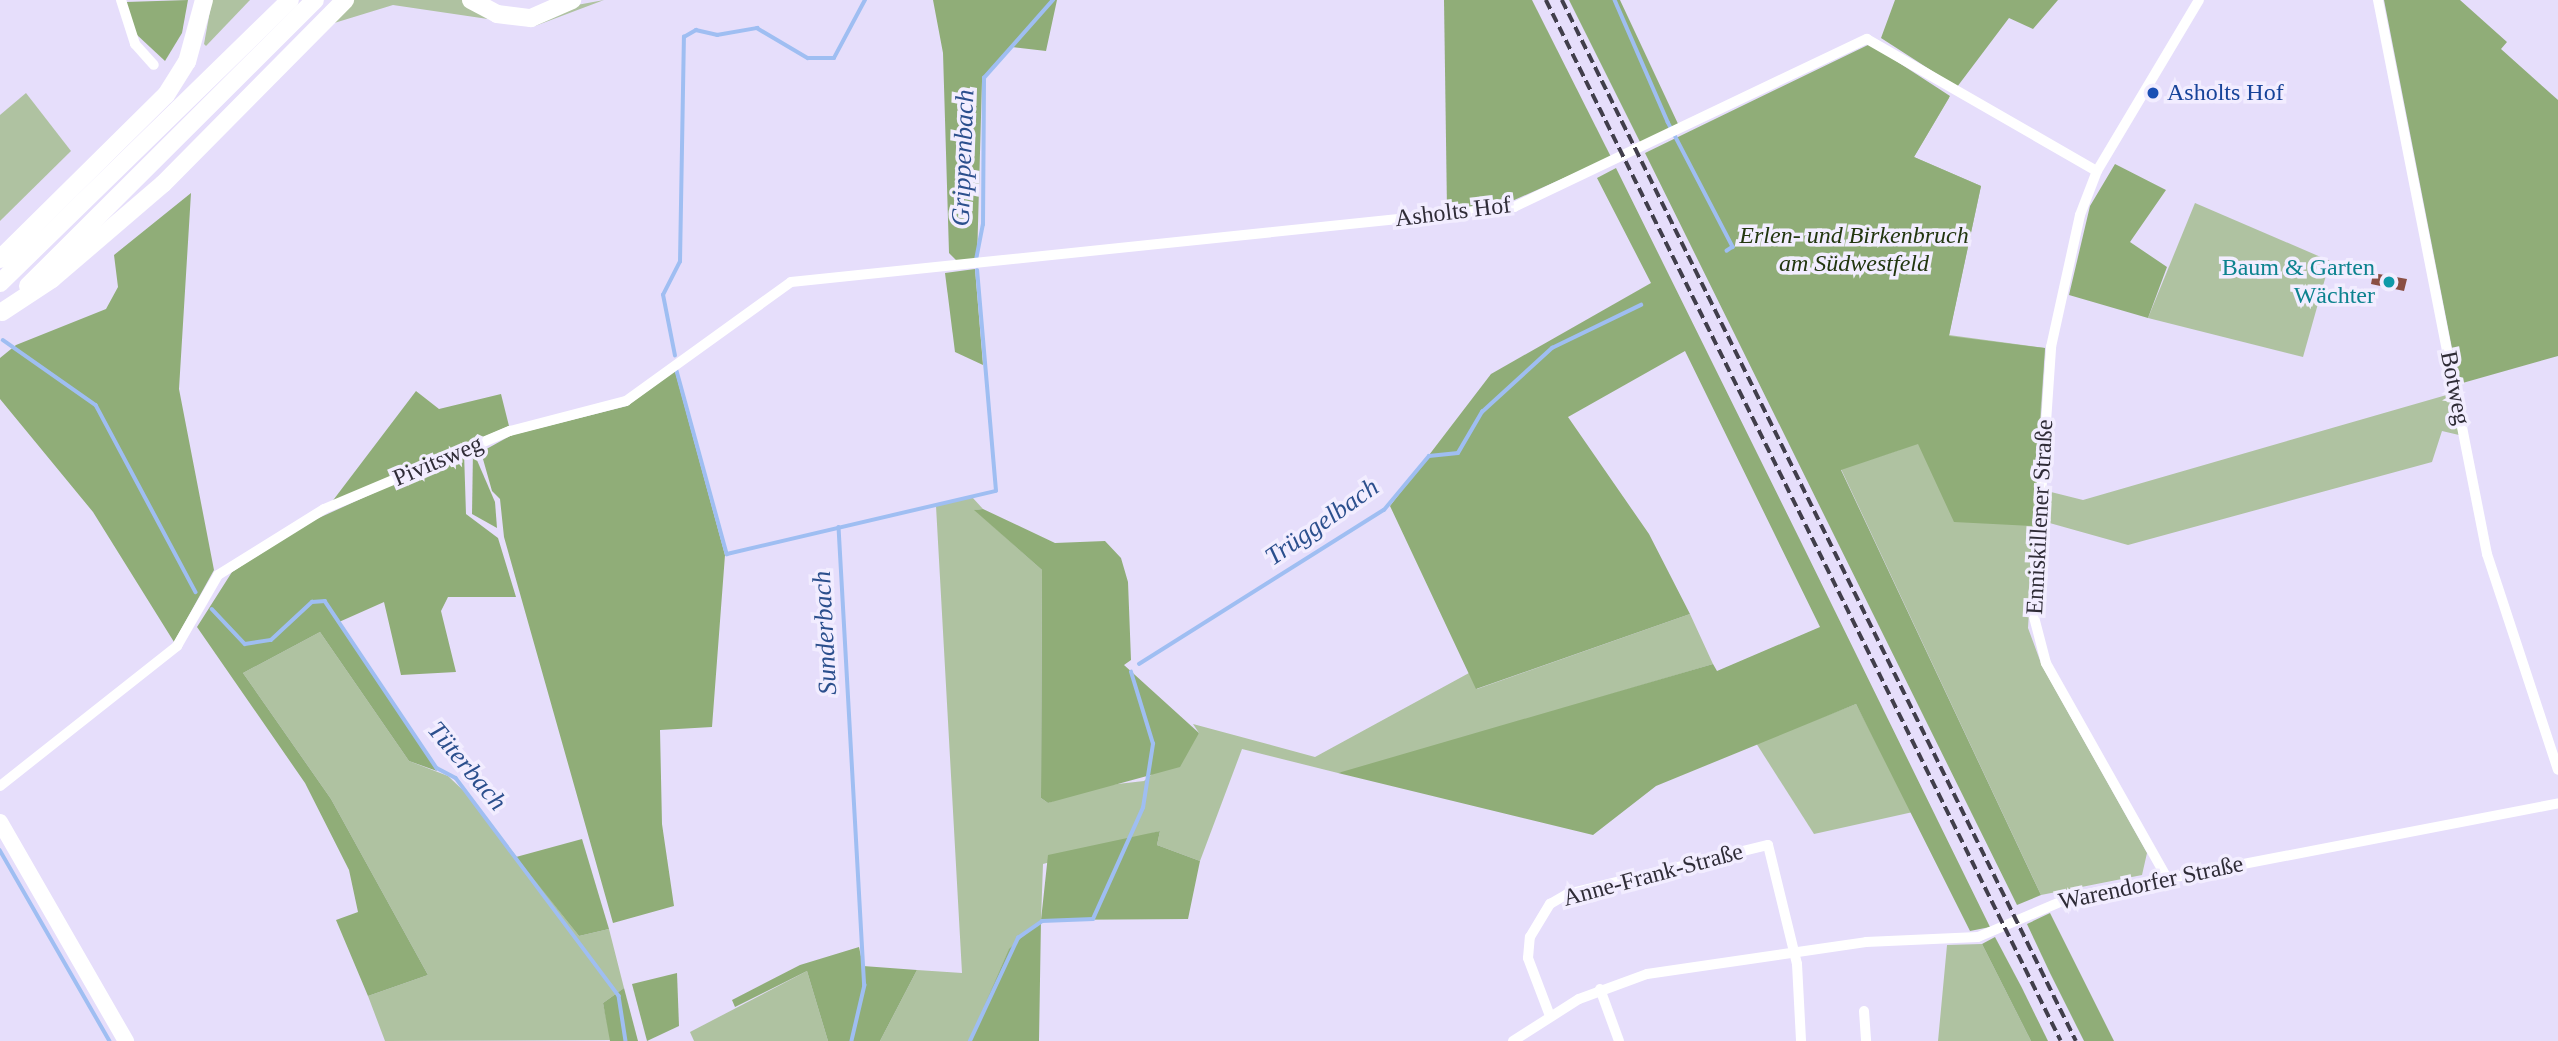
<!DOCTYPE html>
<meta charset="utf-8">
<style>
body{margin:0}
#map{position:relative;width:2558px;height:1041px;overflow:hidden;background:#e6defb;font-family:"Times New Roman",serif}
div>[style]{position:absolute}
[style*='--x']{left:calc(var(--x)*1px);top:calc(var(--y)*1px);width:calc(var(--w)*1px);rotate:calc(var(--a)*1deg)}
.green>*{inset:0;background:#afc2a1}
.forest>*{inset:0;background:#90ad78}
.stream>*{height:3.5px;margin:-1.75px;padding:0 1.75px;transform-origin:1.75px;border-radius:1.75px;background:#9fbef2}
.building>*{inset:0;background:#8a4f43}
.minor>*{height:10px;margin:-5px;padding:0 5px;transform-origin:5px;border-radius:5px;background:#fff}
.primary>*{height:16px;margin:-8px;padding:0 8px;transform-origin:8px;border-radius:8px;background:#fff}
.motorway>*{height:18px;margin:-9px;padding:0 9px;transform-origin:9px;border-radius:9px;background:#fff}
.rail>*{height:3.5px;margin-top:-1.75px;transform-origin:0;background:repeating-linear-gradient(90deg,#413e4b 0 10px,transparent 0 15px)}
.dots>*{width:19px;height:19px;translate:-50% -50%;box-sizing:border-box;border:4px solid #f2edff;border-radius:50%}
span{translate:-50% -50%;white-space:nowrap;text-align:center;line-height:1.15;-webkit-text-stroke:7px #f2edff;paint-order:stroke}
.transit-label{font-size:24px;color:#164399}
.left{translate:0 -50%;text-align:left}
.street-label{font-size:24px;color:#2f2c37}
.park-label{font-size:24px;color:#22360f;font-style:italic}
.culture-label{font-size:24px;color:#0d838f}
.right{translate:-100% -50%;text-align:right}
.water-label{font-size:26px;color:#2b4f8d;font-style:italic}
</style>
<div id="map">
<div class="green">
<i style="clip-path:polygon(212px 0,250px 0,206px 46px,204px 44px)"></i>
<i style="clip-path:polygon(354px 0,463px 0,496px 20px,604px 0,535px 26px,393px 5px,331px 24px)"></i>
<i style="clip-path:polygon(1870px 47px,1949px 98px,1914px 157px,1981px 186px,1949px 335px,2045px 348px,2028px 628px,2042px 666px,2147px 853px,2142px 875px,2041px 895px,1841px 469px,1899px 450px)"></i>
<i style="clip-path:polygon(26px 93px,71px 151px,0 221px,0 115px)"></i>
<i style="clip-path:polygon(2195px 203px,2330px 261px,2303px 357px,2148px 318px)"></i>
<i style="clip-path:polygon(2450px 394px,2459px 435px,2442px 431px,2432px 462px,2128px 545px,2046px 522px,2047px 491px,2083px 500px)"></i>
<i style="clip-path:polygon(972px 497px,983px 509px,975px 510px,1042px 570px,1041px 798px,1048px 803px,1091px 787px,1144px 781px,1199px 733px,1193px 724px,1315px 757px,1469px 673px,1477px 689px,1690px 614px,1713px 664px,1353px 771px,1338px 773px,1242px 749px,1200px 861px,1157px 845px,1160px 831px,1043px 864px,1041px 920px,1009px 950px,969px 1041px,880px 1041px,917px 970px,962px 973px,936px 506px)"></i>
<i style="clip-path:polygon(320px 632px,409px 761px,448px 776px,468px 795px,579px 936px,609px 929px,624px 988px,603px 1003px,611px 1040px,385px 1041px,368px 996px,428px 975px,331px 799px,243px 673px)"></i>
<i style="clip-path:polygon(1856px 704px,1913px 812px,1814px 834px,1756px 743px)"></i>
<i style="clip-path:polygon(1982px 944px,2031px 1041px,1938px 1041px,1947px 945px)"></i>
<i style="clip-path:polygon(807px 971px,828px 1041px,694px 1041px,690px 1032px)"></i>
</div>
<div class="forest">
<i style="clip-path:polygon(188px 0,182px 33px,165px 61px,136px 34px,126px 2px)"></i>
<i style="clip-path:polygon(933px 0,1057px 0,1046px 51px,1012px 47px,982px 81px,977px 260px,957px 261px,949px 253px,943px 53px)"></i>
<i style="clip-path:polygon(1444px 0,1532px 0,1611px 157px,1512px 201px,1447px 210px)"></i>
<i style="clip-path:polygon(1569px 0,1620px 0,1679px 126px,1641px 144px)"></i>
<i style="clip-path:polygon(1895px 0,2058px 0,2033px 29px,2009px 18px,1957px 87px,1881px 38px)"></i>
<i style="clip-path:polygon(2384px 0,2460px 0,2507px 42px,2501px 49px,2558px 100px,2558px 356px,2459px 384px)"></i>
<i style="clip-path:polygon(1870px 44px,1950px 96px,1914px 157px,1981px 186px,1949px 336px,2045px 348px,2032px 526px,1954px 522px,1918px 444px,1841px 470px,2041px 895px,2017px 905px,1645px 153px)"></i>
<i style="clip-path:polygon(2115px 164px,2166px 190px,2130px 242px,2167px 267px,2148px 318px,2069px 295px,2090px 206px)"></i>
<i style="clip-path:polygon(1616px 168px,1804px 548px,1990px 927px,1970px 931px,1856px 704px,1656px 786px,1593px 835px,1338px 773px,1713px 664px,1717px 671px,1820px 627px,1685px 351px,1568px 417px,1649px 534px,1690px 614px,1476px 689px,1390px 506px,1491px 374px,1651px 283px,1597px 178px)"></i>
<i style="clip-path:polygon(191px 193px,179px 389px,214px 570px,174px 642px,93px 512px,0 399px,0 358px,16px 345px,106px 309px,118px 287px,114px 255px)"></i>
<i style="clip-path:polygon(975px 269px,983px 365px,955px 352px,945px 273px)"></i>
<i style="clip-path:polygon(675px 371px,725px 555px,712px 727px,660px 730px,662px 824px,674px 906px,613px 923px,504px 537px,500px 499px,492px 491px,481px 452px,512px 435px,627px 406px)"></i>
<i style="clip-path:polygon(416px 391px,439px 409px,501px 394px,509px 426px,331px 503px)"></i>
<i style="clip-path:polygon(473px 451px,495px 502px,497px 528px,472px 514px)"></i>
<i style="clip-path:polygon(464px 452px,466px 514px,498px 538px,516px 597px,448px 597px,441px 611px,456px 672px,401px 675px,384px 602px,339px 622px,437px 771px,409px 761px,320px 632px,243px 673px,331px 799px,428px 975px,368px 996px,336px 920px,358px 912px,349px 870px,305px 783px,197px 627px,232px 572px,310px 522px)"></i>
<i style="clip-path:polygon(983px 509px,1055px 543px,1105px 541px,1121px 558px,1128px 582px,1131px 660px,1124px 665px,1199px 733px,1180px 767px,1048px 803px,1041px 798px,1042px 570px,974px 510px)"></i>
<i style="clip-path:polygon(1160px 831px,1157px 845px,1200px 861px,1188px 919px,1041px 920px,1039px 1041px,969px 1041px,1009px 949px,1041px 920px,1048px 855px)"></i>
<i style="clip-path:polygon(582px 839px,609px 929px,579px 936px,516px 857px)"></i>
<i style="clip-path:polygon(2050px 913px,2114px 1041px,2084px 1041px,2050px 973px,2027px 924px)"></i>
<i style="clip-path:polygon(1995px 937px,2022px 988px,2048px 1041px,2031px 1041px,1982px 944px)"></i>
<i style="clip-path:polygon(859px 947px,863px 966px,917px 970px,880px 1041px,828px 1041px,807px 971px,735px 1007px,732px 1000px,800px 965px)"></i>
<i style="clip-path:polygon(677px 973px,679px 1026px,647px 1041px,632px 984px)"></i>
<i style="clip-path:polygon(624px 988px,638px 1041px,610px 1041px,603px 1003px)"></i>
</div>
<div class="stream">
<i style="--x:1615;--y:0;--w:133;--a:66.5"></i>
<i style="--x:1668;--y:122;--w:141;--a:62.5"></i>
<i style="--x:1733;--y:247;--w:7;--a:146"></i>
<i style="--x:976;--y:260;--w:36;--a:-79"></i>
<i style="--x:983;--y:225;--w:147;--a:-89.6"></i>
<i style="--x:984;--y:78;--w:104;--a:-48.5"></i>
<i style="--x:3;--y:340;--w:113;--a:35"></i>
<i style="--x:96;--y:405;--w:212;--a:61.9"></i>
<i style="--x:675;--y:356;--w:62;--a:-101.1"></i>
<i style="--x:663;--y:295;--w:37;--a:-63"></i>
<i style="--x:680;--y:262;--w:225;--a:-89"></i>
<i style="--x:684;--y:37;--w:14;--a:-30"></i>
<i style="--x:696;--y:30;--w:22;--a:13"></i>
<i style="--x:717;--y:35;--w:41;--a:-9.9"></i>
<i style="--x:757;--y:28;--w:59;--a:30.5"></i>
<i style="--x:808;--y:58;--w:26;--a:0"></i>
<i style="--x:834;--y:58;--w:66;--a:-61.9"></i>
<i style="--x:677;--y:371;--w:190;--a:74.7"></i>
<i style="--x:727;--y:554;--w:276;--a:-13.2"></i>
<i style="--x:996;--y:491;--w:221;--a:-94.9"></i>
<i style="--x:839;--y:527;--w:459;--a:86.8"></i>
<i style="--x:865;--y:985;--w:57;--a:103.1"></i>
<i style="--x:212;--y:609;--w:48;--a:46.7"></i>
<i style="--x:245;--y:644;--w:26;--a:-9"></i>
<i style="--x:271;--y:640;--w:56;--a:-42.8"></i>
<i style="--x:312;--y:602;--w:13;--a:-4"></i>
<i style="--x:325;--y:601;--w:201;--a:56.2"></i>
<i style="--x:437;--y:768;--w:21;--a:28"></i>
<i style="--x:456;--y:778;--w:272;--a:53.2"></i>
<i style="--x:619;--y:996;--w:46;--a:81.2"></i>
<i style="--x:1139;--y:664;--w:289;--a:-32.2"></i>
<i style="--x:1384;--y:510;--w:70;--a:-50.2"></i>
<i style="--x:1429;--y:456;--w:29;--a:-6"></i>
<i style="--x:1458;--y:453;--w:48;--a:-59.7"></i>
<i style="--x:1482;--y:412;--w:95;--a:-42.4"></i>
<i style="--x:1552;--y:348;--w:99;--a:-25.8"></i>
<i style="--x:0;--y:850;--w:220;--a:60.1"></i>
<i style="--x:970;--y:1041;--w:114;--a:-65"></i>
<i style="--x:1018;--y:938;--w:29;--a:-35"></i>
<i style="--x:1042;--y:921;--w:51;--a:-2.2"></i>
<i style="--x:1093;--y:919;--w:122;--a:-65.8"></i>
<i style="--x:1143;--y:808;--w:65;--a:-81.1"></i>
<i style="--x:1153;--y:744;--w:75;--a:-107"></i>
</div>
<div class="building">
<i style="clip-path:polygon(2373px 273px,2407px 279px,2404px 291px,2371px 284px)"></i>
</div>
<div class="minor">
<i style="--x:121;--y:0;--w:46;--a:72.3"></i>
<i style="--x:135;--y:44;--w:28;--a:48"></i>
<i style="--x:2378;--y:0;--w:565;--a:78.87"></i>
<i style="--x:2487;--y:554;--w:227;--a:71.8"></i>
<i style="--x:0;--y:786;--w:226;--a:-38.3"></i>
<i style="--x:177;--y:646;--w:82;--a:-60"></i>
<i style="--x:218;--y:575;--w:125;--a:-31.9"></i>
<i style="--x:324;--y:509;--w:202;--a:-22.8"></i>
<i style="--x:510;--y:431;--w:120;--a:-14.5"></i>
<i style="--x:626;--y:401;--w:203;--a:-35.8"></i>
<i style="--x:791;--y:282;--w:727;--a:-5.92"></i>
<i style="--x:1514;--y:207;--w:391;--a:-25.5"></i>
<i style="--x:1867;--y:39;--w:265;--a:29.9"></i>
<i style="--x:2167;--y:878;--w:247;--a:-119.4"></i>
<i style="--x:2046;--y:663;--w:52;--a:-104.6"></i>
<i style="--x:2033;--y:613;--w:267;--a:-86.1"></i>
<i style="--x:2051;--y:347;--w:135;--a:-77.6"></i>
<i style="--x:2080;--y:215;--w:47;--a:-68.9"></i>
<i style="--x:2097;--y:171;--w:199;--a:-59.2"></i>
<i style="--x:1600;--y:989;--w:55;--a:69.9"></i>
<i style="--x:1864;--y:1011;--w:30;--a:86"></i>
<i style="--x:1550;--y:1016;--w:62;--a:-110.8"></i>
<i style="--x:1528;--y:958;--w:21;--a:-85"></i>
<i style="--x:1530;--y:937;--w:39;--a:-59"></i>
<i style="--x:1550;--y:904;--w:20;--a:-30"></i>
<i style="--x:1567;--y:894;--w:207;--a:-13.7"></i>
<i style="--x:1768;--y:845;--w:122;--a:76.3"></i>
<i style="--x:1797;--y:964;--w:77;--a:87"></i>
<i style="--x:1513;--y:1041;--w:78;--a:-32.5"></i>
<i style="--x:1579;--y:999;--w:72;--a:-20.2"></i>
<i style="--x:1647;--y:974;--w:221;--a:-8.3"></i>
<i style="--x:1866;--y:942;--w:112;--a:-2.6"></i>
<i style="--x:1978;--y:937;--w:102;--a:-23.1"></i>
<i style="--x:2072;--y:897;--w:495;--a:-10.9"></i>
</div>
<div class="primary">
<i style="--x:0;--y:822;--w:253;--a:60.1"></i>
</div>
<div class="motorway">
<i style="--x:471;--y:0;--w:30;--a:28"></i>
<i style="--x:497;--y:14;--w:34;--a:7"></i>
<i style="--x:531;--y:18;--w:45;--a:-23.7"></i>
<i style="--x:0;--y:259;--w:233;--a:-44.7"></i>
<i style="--x:166;--y:95;--w:39;--a:-58"></i>
<i style="--x:187;--y:62;--w:64;--a:-74.7"></i>
<i style="--x:0;--y:283;--w:405;--a:-44.3"></i>
<i style="--x:28;--y:286;--w:405;--a:-44.9"></i>
<i style="--x:2;--y:312;--w:60;--a:-33.4"></i>
<i style="--x:52;--y:279;--w:146;--a:-40.6"></i>
<i style="--x:163;--y:184;--w:259;--a:-45.3"></i>
</div>
<div class="rail">
<i style="--x:1546;--y:0;--w:1161;--a:63.68"></i>
<i style="--x:1562;--y:0;--w:1161;--a:63.72"></i>
</div>
<div class="dots">
<i style="left:2153px;top:93px;background:#1a4fb4"></i>
<i style="left:2389px;top:282px;background:#0f9aa8"></i>
</div>
<div class="transit-label">
<span class="left" style="left:2167px;top:93px">Asholts Hof</span>
</div>
<div class="street-label">
<span style="left:1453px;top:212px;rotate:-7deg">Asholts Hof</span>
<span style="left:2455px;top:388px;rotate:79deg">Botweg</span>
<span style="left:438px;top:461px;rotate:-23deg">Pivitsweg</span>
<span style="left:2040px;top:517px;rotate:-87deg">Enniskillener Straße</span>
<span style="left:1653px;top:875px;rotate:-15deg">Anne-Frank-Straße</span>
<span style="left:2151px;top:883px;rotate:-12deg">Warendorfer Straße</span>
</div>
<div class="park-label">
<span style="left:1854px;top:250px">Erlen- und Birkenbruch<br>am Südwestfeld</span>
</div>
<div class="culture-label">
<span class="right" style="left:2375px;top:282px">Baum &amp; Garten<br>Wächter</span>
</div>
<div class="water-label">
<span style="left:963px;top:158px;rotate:-88deg">Grippenbach</span>
<span style="left:1322px;top:522px;rotate:-35deg">Trüggelbach</span>
<span style="left:825px;top:633px;rotate:-93deg">Sunderbach</span>
<span style="left:467px;top:766px;rotate:50deg">Tüterbach</span>
</div>
</div>
